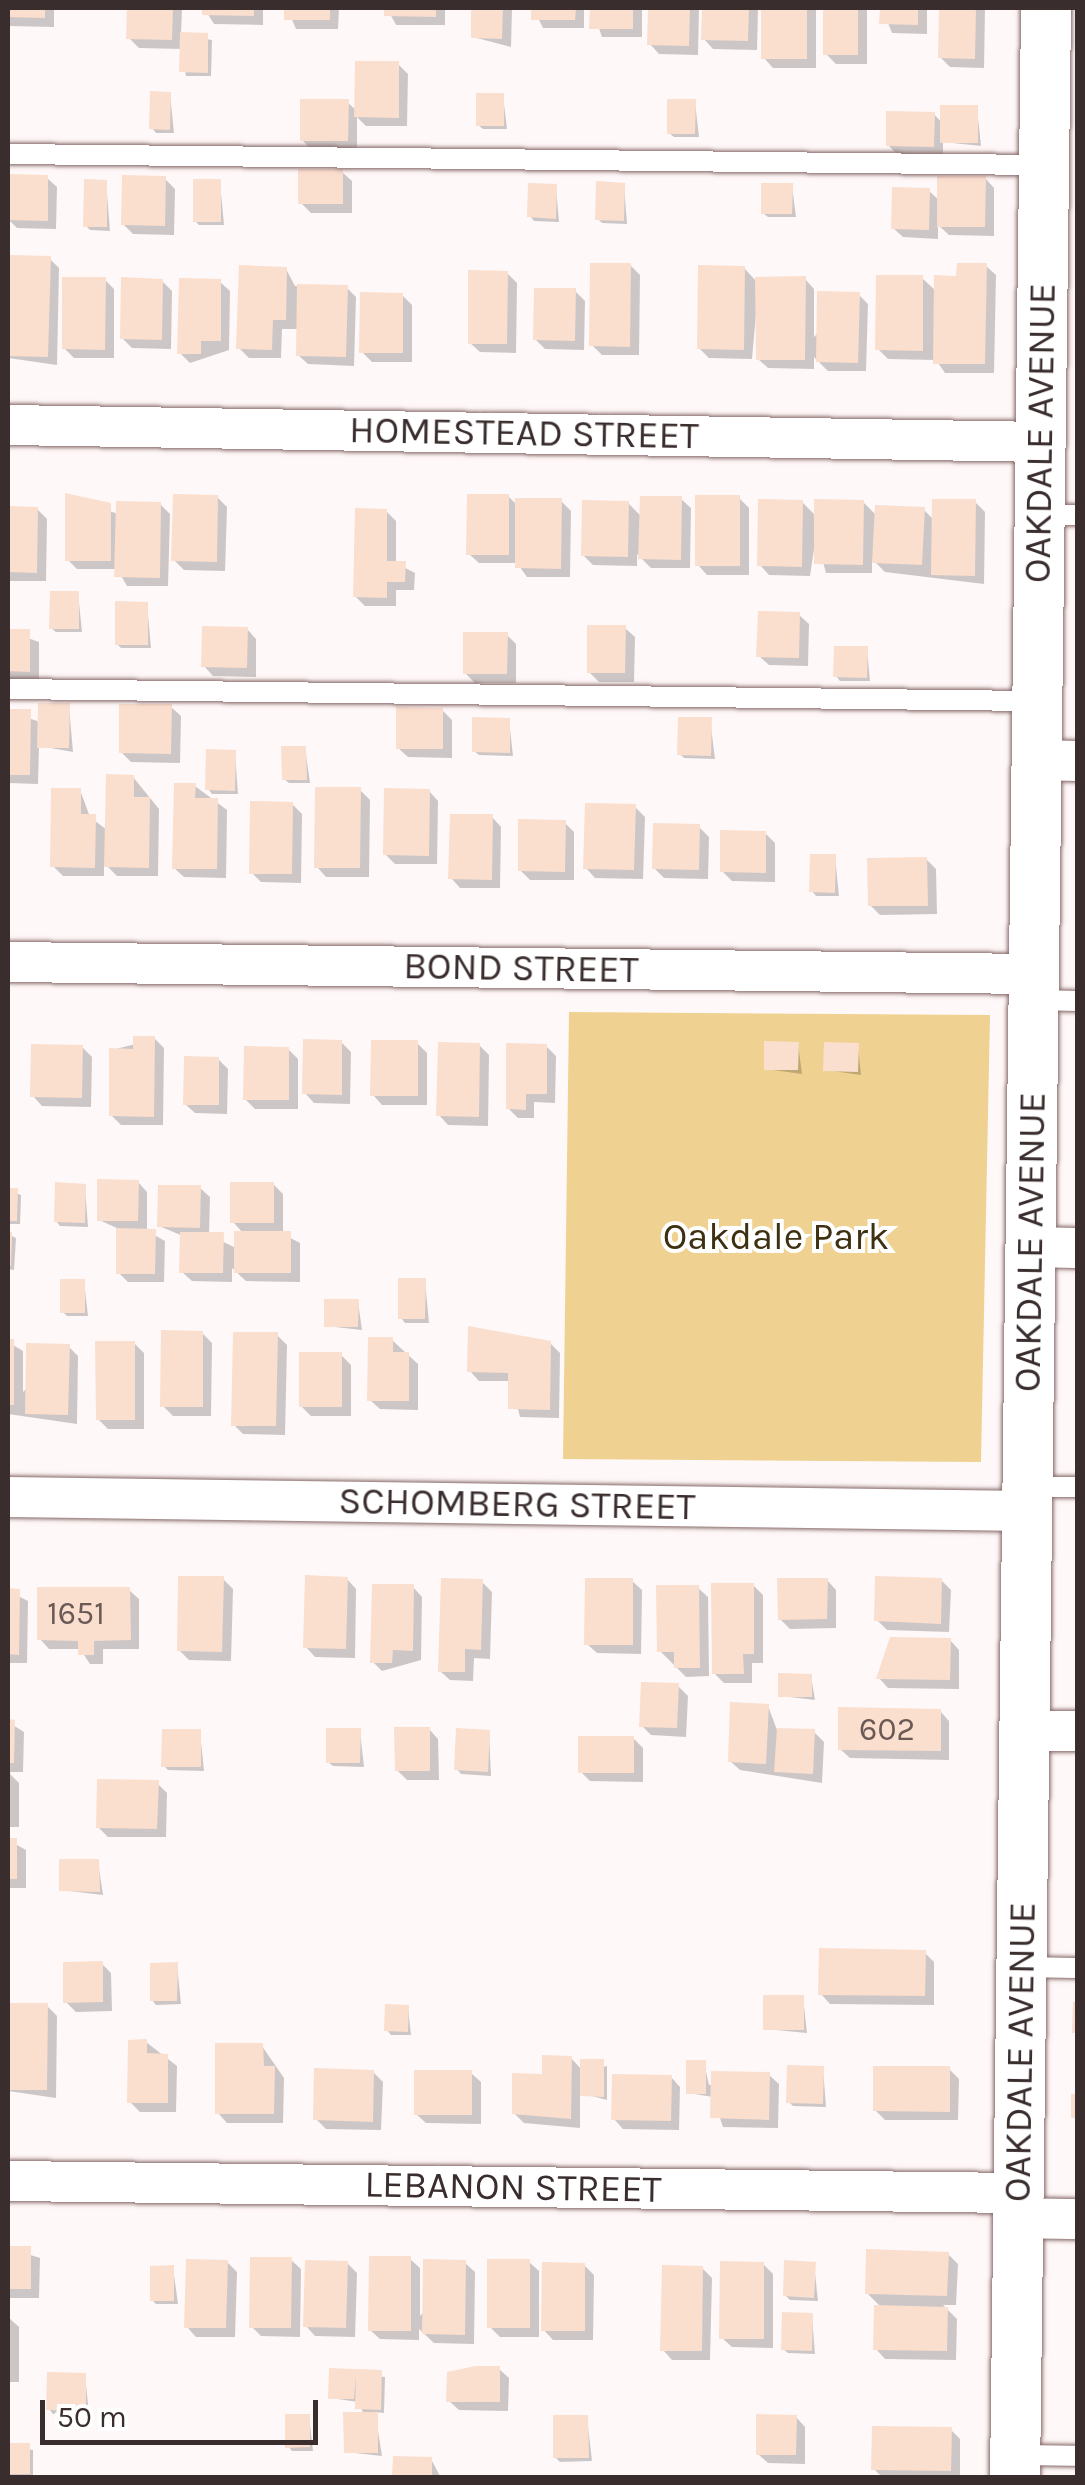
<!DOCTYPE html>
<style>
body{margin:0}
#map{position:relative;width:1085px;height:2485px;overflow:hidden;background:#fff8f8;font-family:Karla,sans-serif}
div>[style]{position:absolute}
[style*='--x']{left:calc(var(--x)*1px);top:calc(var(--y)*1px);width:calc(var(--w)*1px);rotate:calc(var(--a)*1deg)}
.green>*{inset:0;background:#efd291}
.shadow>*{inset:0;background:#0003}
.building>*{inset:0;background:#fadece}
.roads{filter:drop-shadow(0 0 2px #866968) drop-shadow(0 0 2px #866968)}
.service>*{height:20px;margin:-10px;padding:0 10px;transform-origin:10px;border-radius:10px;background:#fff}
.minor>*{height:40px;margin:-20px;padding:0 20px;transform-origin:20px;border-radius:20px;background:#fff}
.tertiary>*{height:50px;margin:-25px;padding:0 25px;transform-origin:25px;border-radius:25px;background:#fff}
span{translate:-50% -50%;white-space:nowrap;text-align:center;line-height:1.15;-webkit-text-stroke:8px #fff;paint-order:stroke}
.number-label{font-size:32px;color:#6a5955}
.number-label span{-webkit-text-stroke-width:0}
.street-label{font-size:38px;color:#3a2d2d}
.park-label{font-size:38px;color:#3e3112}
.frame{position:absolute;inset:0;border:10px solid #3a2d2d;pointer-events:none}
.scale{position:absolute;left:40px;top:2400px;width:278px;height:45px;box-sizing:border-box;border:5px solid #3a2d2d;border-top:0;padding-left:12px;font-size:30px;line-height:35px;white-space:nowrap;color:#3a2d2d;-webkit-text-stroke:8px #fff;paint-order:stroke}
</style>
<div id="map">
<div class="green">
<i style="clip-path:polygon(569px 1012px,990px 1015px,981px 1462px,563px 1459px)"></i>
</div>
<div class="shadow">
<i style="clip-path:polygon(8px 8px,54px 8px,54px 27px,8px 26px)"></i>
<i style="clip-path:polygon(130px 8px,182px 8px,181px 35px,212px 40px,211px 76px,186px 76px,182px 49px,139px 48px,129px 38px)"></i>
<i style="clip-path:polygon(204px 8px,263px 8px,263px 25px,214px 24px)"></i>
<i style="clip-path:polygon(287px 8px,339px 8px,338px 29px,296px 29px)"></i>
<i style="clip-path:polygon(387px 8px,445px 8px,445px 25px,396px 25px)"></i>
<i style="clip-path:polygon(474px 8px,512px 8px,511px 47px,473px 37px)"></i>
<i style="clip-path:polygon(533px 8px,584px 8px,584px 28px,543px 28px)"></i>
<i style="clip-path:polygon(592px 8px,642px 8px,642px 37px,602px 37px)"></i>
<i style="clip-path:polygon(650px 8px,699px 8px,698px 55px,659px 54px,650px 44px)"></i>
<i style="clip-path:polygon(704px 8px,758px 8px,757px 50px,713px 49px,704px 39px)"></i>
<i style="clip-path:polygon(764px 8px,816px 8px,816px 68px,773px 68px,764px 58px)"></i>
<i style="clip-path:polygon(826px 8px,867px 8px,867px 64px,836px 64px,826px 54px)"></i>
<i style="clip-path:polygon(882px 8px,927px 8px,927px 34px,892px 33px)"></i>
<i style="clip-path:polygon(941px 8px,985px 8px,984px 68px,950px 67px,940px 57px)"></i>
<i style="clip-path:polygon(398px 64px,408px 74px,407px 126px,366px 126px,357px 117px,357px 150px,312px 150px,302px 140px,347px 102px,357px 111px)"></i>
<i style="clip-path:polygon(170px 94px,174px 133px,156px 133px,152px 128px)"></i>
<i style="clip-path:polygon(503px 96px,507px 129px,483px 129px,478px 125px)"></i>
<i style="clip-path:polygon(695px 102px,699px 137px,674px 137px,669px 133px)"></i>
<i style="clip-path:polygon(977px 108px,981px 146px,943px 142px,943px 155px,898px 155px,888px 145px,934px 114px,942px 123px)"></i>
<i style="clip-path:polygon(342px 172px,352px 181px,352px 213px,311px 213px,301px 203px)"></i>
<i style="clip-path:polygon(8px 177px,47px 178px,57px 187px,56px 229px,17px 228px,8px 219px)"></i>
<i style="clip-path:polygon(985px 178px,994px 188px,994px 236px,949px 235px,938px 225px,938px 239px,903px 237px,893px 228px,929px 191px,940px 201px)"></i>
<i style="clip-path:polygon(165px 179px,175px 189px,174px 235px,133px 234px,123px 224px)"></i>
<i style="clip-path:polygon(106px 182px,110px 231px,90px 230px,86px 226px)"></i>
<i style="clip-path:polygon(220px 182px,224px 225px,199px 225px,195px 221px)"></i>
<i style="clip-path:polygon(624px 185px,627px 224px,602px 223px,598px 219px)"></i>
<i style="clip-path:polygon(792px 186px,796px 217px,768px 217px,763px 213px)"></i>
<i style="clip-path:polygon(556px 187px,559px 222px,534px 221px,530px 216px)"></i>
<i style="clip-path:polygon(8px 257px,50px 259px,59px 268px,57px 365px,8px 358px)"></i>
<i style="clip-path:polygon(630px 265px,640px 275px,639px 355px,602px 355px,592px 345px)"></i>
<i style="clip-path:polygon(986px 266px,996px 275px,994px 373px,945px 373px,936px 360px,888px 359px,878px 349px,922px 278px,937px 292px)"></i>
<i style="clip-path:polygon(744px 268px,758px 283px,805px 279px,814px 289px,814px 337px,858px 294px,868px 304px,866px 371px,828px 371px,814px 357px,814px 369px,768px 368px,758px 359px,758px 291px,752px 359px,709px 358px,699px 348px)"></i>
<i style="clip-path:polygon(286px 269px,295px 286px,347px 288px,356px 297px,354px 366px,308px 364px,298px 355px,299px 329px,282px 329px,281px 358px,249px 358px,239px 348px)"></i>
<i style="clip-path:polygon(507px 273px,517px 283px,516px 353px,480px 352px,470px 343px)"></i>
<i style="clip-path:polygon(105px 280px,114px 289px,114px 358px,74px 358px,64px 348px)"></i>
<i style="clip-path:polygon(162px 281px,172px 291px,171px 349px,132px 348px,122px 338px)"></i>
<i style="clip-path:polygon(220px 282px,230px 291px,229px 350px,190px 363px,180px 353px)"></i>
<i style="clip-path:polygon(575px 291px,585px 301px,584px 350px,545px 349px,535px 339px)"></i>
<i style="clip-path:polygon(402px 295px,412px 305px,412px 362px,372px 362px,362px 352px)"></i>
<i style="clip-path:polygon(67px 496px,118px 514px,160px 504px,170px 514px,168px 586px,127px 586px,117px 569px,77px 569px,67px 559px)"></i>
<i style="clip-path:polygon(508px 496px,518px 506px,561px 501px,571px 511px,570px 577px,527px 577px,517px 563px,479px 563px,469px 554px)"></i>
<i style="clip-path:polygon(217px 497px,227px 507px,225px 571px,184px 570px,174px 560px)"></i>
<i style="clip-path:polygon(739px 498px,749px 508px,749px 575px,707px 575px,698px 565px)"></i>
<i style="clip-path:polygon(681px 499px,691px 508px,690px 568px,651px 568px,637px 554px,637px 566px,593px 565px,583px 555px,628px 503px,642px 517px)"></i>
<i style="clip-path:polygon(802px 502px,816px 516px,863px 502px,877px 516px,923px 509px,934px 520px,975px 502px,985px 512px,984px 584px,885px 572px,872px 559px,872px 573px,826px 573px,816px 536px,810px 576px,769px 575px,760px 565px)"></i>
<i style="clip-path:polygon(8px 509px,37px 509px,47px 519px,46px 581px,8px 581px)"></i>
<i style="clip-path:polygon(386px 511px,396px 521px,396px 563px,415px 573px,414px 590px,396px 590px,396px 606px,365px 606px,355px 596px)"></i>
<i style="clip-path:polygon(78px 593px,82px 632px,56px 632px,51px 628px)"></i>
<i style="clip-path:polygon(147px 604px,151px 648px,121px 648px,117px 644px)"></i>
<i style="clip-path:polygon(799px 615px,809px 624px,808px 666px,769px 665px,759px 656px)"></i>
<i style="clip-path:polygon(625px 628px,635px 637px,634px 682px,599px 682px,589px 672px)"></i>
<i style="clip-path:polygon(247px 629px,256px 639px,256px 677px,213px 676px,204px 666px)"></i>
<i style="clip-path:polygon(8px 631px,39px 642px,39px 680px,8px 680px)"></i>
<i style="clip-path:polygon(507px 635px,516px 644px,516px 683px,475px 683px,465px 673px)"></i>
<i style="clip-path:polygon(867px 649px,870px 681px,840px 681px,836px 676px)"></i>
<i style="clip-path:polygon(69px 706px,73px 752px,39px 746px,38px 784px,8px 783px,8px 711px,40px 722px)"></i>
<i style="clip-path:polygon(171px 707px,181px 716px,180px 763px,131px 762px,121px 752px)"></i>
<i style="clip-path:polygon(442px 710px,452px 720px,452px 758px,408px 757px,398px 748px)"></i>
<i style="clip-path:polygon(710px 719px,715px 759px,684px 758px,680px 754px)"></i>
<i style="clip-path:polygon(509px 720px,513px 756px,479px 755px,474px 751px)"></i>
<i style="clip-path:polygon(305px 748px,310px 783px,289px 783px,284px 779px)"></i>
<i style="clip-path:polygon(235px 753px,238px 794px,212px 794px,208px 789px)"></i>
<i style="clip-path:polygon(133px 777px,159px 809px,158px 876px,117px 876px,104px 863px,104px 876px,63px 876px,53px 866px,80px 790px,90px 817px,107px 830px)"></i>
<i style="clip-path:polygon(195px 786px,227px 810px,226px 878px,184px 877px,174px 868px)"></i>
<i style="clip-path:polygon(360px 790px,370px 800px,369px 877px,326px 877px,317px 867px)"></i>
<i style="clip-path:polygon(429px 791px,438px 801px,437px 864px,395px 864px,385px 854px)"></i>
<i style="clip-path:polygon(292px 804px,302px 814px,301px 883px,261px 882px,252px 873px)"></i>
<i style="clip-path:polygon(635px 807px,645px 817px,643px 879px,595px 878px,586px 868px)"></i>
<i style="clip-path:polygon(492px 817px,501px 827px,500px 888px,460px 888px,451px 878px)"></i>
<i style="clip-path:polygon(564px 822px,574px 832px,574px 880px,530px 880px,520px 870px)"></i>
<i style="clip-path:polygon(699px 827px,709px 837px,708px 879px,664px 878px,654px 868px)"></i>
<i style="clip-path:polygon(765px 833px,775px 843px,775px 882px,732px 881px,722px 871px)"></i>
<i style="clip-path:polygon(835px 857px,839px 896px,816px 896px,812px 891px)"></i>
<i style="clip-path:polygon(926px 859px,936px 869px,937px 914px,880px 915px,870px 905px)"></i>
<i style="clip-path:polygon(155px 1039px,164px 1048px,163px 1125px,121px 1125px,111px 1115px,112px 1050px)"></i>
<i style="clip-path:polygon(341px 1042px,351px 1052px,350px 1104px,314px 1103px,305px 1093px)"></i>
<i style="clip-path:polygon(417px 1043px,427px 1053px,427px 1105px,382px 1105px,373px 1095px)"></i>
<i style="clip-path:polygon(798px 1044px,802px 1074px,766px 1069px)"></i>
<i style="clip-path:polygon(479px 1045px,489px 1055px,488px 1126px,448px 1125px,439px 1115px)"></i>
<i style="clip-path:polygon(546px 1046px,556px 1056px,555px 1103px,534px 1102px,534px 1118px,518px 1118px,508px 1108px)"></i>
<i style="clip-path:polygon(858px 1046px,861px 1075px,826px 1070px)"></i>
<i style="clip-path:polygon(82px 1047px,92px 1057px,91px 1107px,42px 1106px,33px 1096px)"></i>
<i style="clip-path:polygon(288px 1049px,298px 1059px,298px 1109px,255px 1109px,245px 1099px)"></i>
<i style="clip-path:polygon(218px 1059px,228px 1069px,227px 1114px,195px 1113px,185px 1104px)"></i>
<i style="clip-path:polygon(138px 1182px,147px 1192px,147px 1231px,165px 1241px,164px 1282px,128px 1282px,119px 1273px,119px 1229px,99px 1220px)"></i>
<i style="clip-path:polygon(273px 1184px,283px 1194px,283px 1234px,300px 1243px,300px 1282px,246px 1281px,232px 1268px,232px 1282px,192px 1281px,182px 1272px,183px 1236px,159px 1226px,200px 1188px,210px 1197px,209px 1235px,236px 1248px,243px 1233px,233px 1222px)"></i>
<i style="clip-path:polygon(85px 1186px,88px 1227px,60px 1226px,56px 1221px)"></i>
<i style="clip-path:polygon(8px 1190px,21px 1195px,20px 1224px,8px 1224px)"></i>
<i style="clip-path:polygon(8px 1234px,16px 1238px,14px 1270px,8px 1269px)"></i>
<i style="clip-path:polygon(425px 1281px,429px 1323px,405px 1323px,401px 1318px)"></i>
<i style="clip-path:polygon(84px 1282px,88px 1316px,67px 1316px,63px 1312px)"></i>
<i style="clip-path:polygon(358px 1302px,362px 1330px,326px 1326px)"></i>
<i style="clip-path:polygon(202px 1333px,212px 1343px,211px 1416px,173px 1416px,163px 1406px)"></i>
<i style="clip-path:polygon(277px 1335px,287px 1345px,285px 1435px,243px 1434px,234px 1425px)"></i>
<i style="clip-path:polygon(392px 1340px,418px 1364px,418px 1410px,380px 1409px,370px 1400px)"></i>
<i style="clip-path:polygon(8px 1342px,23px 1351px,23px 1392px,69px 1347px,78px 1356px,77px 1424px,8px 1414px)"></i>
<i style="clip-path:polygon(134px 1343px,144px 1353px,144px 1429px,108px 1429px,98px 1419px)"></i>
<i style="clip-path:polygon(550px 1343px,560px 1353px,559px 1418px,520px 1417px,511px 1381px,479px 1381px,470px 1371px)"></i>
<i style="clip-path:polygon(341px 1355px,351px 1365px,351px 1416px,311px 1416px,301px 1406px)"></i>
<i style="clip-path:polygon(223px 1579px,233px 1589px,231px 1661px,189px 1660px,179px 1650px)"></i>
<i style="clip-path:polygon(347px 1579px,356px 1589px,355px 1658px,315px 1657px,306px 1647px)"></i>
<i style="clip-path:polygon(827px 1580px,836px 1590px,836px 1628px,790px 1629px,780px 1619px)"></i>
<i style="clip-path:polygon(941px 1580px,951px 1590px,949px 1632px,887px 1630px,877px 1620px)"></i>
<i style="clip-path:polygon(632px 1581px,642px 1590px,641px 1654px,597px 1653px,587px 1644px)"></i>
<i style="clip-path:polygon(482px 1582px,492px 1592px,490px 1659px,474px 1658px,473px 1681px,450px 1680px,440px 1671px)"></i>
<i style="clip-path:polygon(753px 1585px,763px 1595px,763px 1663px,752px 1663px,752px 1683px,724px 1683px,714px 1673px)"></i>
<i style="clip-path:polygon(413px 1587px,422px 1597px,421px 1660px,382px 1671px,373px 1662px)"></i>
<i style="clip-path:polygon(698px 1588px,708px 1597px,709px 1676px,686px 1677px,660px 1651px)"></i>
<i style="clip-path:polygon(129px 1590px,139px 1599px,139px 1649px,103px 1649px,103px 1664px,90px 1664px,80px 1649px,49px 1649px,40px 1639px)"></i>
<i style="clip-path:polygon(8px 1591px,28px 1601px,27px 1663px,8px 1663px)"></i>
<i style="clip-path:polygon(950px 1640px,959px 1650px,959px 1689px,888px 1688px,879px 1678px)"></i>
<i style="clip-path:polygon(811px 1676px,815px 1700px,781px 1696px)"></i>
<i style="clip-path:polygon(678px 1686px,688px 1696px,686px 1737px,651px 1735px,642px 1726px)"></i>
<i style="clip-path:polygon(768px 1706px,777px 1730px,814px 1732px,824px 1742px,822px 1783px,740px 1770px,730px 1761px)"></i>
<i style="clip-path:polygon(940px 1711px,949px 1721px,949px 1760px,850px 1758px,840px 1749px)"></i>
<i style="clip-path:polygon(8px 1722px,24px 1732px,23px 1772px,8px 1772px)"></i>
<i style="clip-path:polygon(429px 1729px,438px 1739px,439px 1780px,407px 1780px,397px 1770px)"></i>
<i style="clip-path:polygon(360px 1731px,364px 1767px,333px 1766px,328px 1762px)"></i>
<i style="clip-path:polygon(200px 1732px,204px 1771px,168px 1770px,164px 1766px)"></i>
<i style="clip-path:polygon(489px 1732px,491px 1776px,461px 1774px,457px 1769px)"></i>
<i style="clip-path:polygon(633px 1738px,643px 1748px,643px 1782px,590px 1781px,581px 1772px)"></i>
<i style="clip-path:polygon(8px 1772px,19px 1783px,19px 1827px,8px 1827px)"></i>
<i style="clip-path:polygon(157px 1783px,167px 1793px,166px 1837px,108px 1837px,98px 1827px)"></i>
<i style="clip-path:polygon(8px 1840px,26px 1850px,26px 1888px,8px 1888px)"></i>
<i style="clip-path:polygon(98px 1862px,103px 1895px,61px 1890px)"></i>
<i style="clip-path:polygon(924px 1952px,934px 1962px,934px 2005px,830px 2004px,821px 1994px)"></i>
<i style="clip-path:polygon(102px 1964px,111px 1973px,112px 2011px,76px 2012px,66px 2002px)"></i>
<i style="clip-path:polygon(177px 1965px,181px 2004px,156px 2005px,152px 2000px)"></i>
<i style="clip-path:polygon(803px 1997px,807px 2033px,765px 2029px)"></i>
<i style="clip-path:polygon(8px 2006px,47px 2006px,57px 2016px,56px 2098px,8px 2091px)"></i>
<i style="clip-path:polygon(408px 2007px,411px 2035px,391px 2035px,387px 2030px)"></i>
<i style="clip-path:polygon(146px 2042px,177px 2066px,176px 2112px,140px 2112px,130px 2102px)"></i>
<i style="clip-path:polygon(262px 2046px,284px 2078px,283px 2123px,227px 2123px,218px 2113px)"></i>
<i style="clip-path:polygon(571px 2058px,583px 2071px,607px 2066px,607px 2100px,580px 2093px,580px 2128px,524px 2123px,514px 2113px)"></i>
<i style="clip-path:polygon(704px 2063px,709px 2085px,769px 2075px,779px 2084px,778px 2128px,723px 2127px,713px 2097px,688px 2093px)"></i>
<i style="clip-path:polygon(823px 2068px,826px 2107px,793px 2106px,789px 2102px)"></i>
<i style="clip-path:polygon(949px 2069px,959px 2079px,958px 2120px,885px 2120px,875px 2110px)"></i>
<i style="clip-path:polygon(373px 2072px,383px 2082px,381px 2130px,326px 2129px,316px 2119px)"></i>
<i style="clip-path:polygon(471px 2073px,481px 2082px,481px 2124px,426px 2123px,416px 2114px)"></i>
<i style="clip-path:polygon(671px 2077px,680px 2087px,679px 2130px,623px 2129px,614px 2119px)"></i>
<i style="clip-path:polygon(8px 2248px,40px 2258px,39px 2298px,8px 2298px)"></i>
<i style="clip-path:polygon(948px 2254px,958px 2264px,956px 2305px,943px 2305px,957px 2319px,956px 2360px,885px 2359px,876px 2349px,882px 2308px,867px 2293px)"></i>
<i style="clip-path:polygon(410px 2259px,420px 2268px,420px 2316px,465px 2263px,475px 2272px,474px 2344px,434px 2343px,419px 2329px,419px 2340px,380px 2339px,370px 2330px)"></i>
<i style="clip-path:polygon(291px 2260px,301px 2269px,300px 2337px,261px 2336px,252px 2327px)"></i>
<i style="clip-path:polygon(227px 2262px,237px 2272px,235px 2337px,196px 2337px,187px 2327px)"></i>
<i style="clip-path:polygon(529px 2262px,539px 2271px,539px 2337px,500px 2337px,490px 2327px)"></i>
<i style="clip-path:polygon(347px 2263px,357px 2273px,355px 2337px,315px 2336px,306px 2326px)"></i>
<i style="clip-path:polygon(763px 2264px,773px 2274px,773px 2348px,732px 2347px,722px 2338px)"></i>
<i style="clip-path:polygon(814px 2264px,818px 2301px,790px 2300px,785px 2295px)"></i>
<i style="clip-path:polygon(584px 2265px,594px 2275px,593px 2340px,553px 2340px,541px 2327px)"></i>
<i style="clip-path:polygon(173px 2268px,178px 2304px,156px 2304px,152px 2300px)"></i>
<i style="clip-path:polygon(702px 2268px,712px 2278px,710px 2360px,672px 2360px,663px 2350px)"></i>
<i style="clip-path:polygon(812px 2316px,815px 2354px,788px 2353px,783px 2349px)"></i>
<i style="clip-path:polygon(8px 2317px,19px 2327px,19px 2382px,8px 2382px)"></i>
<i style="clip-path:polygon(499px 2369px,509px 2378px,508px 2411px,459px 2410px,449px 2401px)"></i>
<i style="clip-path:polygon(331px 2371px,385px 2377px,384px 2413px,375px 2412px,382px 2456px,346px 2452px,364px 2414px,358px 2402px,331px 2398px)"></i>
<i style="clip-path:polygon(85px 2375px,89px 2414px,53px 2414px,49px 2409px)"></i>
<i style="clip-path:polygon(309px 2416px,313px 2451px,292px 2451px,288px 2446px)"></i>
<i style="clip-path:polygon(796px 2417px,805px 2427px,805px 2464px,768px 2463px,758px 2454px)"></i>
<i style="clip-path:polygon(587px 2418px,592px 2461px,560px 2462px,555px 2457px)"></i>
<i style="clip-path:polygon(951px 2430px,960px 2439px,960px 2478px,883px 2478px,874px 2469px)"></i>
<i style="clip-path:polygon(8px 2446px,33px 2450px,33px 2478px,8px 2477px)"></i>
<i style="clip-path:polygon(431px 2459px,441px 2478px,395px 2478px)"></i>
</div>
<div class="building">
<i style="clip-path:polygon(8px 8px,45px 8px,45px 18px,8px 17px)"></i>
<i style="clip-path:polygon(127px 8px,173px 8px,172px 40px,126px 39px)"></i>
<i style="clip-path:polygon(202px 8px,254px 8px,254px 16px,202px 15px)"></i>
<i style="clip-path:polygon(284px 8px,330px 8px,330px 20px,284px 20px)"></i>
<i style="clip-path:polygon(384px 8px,436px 8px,436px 17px,384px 16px)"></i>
<i style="clip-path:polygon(471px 8px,503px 8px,502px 39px,471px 38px)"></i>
<i style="clip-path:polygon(531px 8px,576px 8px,575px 20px,531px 20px)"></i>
<i style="clip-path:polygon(590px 8px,633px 8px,633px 29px,589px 29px)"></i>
<i style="clip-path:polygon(648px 8px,690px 8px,689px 46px,647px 45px)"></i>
<i style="clip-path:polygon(702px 8px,749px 8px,748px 41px,701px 40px)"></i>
<i style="clip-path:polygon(761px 8px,807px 8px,807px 59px,761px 59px)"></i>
<i style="clip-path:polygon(823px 8px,858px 8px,858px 55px,823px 55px)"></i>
<i style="clip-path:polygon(880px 8px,918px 8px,918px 25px,879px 24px)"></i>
<i style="clip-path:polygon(939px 8px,976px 8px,975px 59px,938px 58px)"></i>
<i style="clip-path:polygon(180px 32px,208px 33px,208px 73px,179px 72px)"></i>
<i style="clip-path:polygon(355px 61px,399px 61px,399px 118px,354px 117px)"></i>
<i style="clip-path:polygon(150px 91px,171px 92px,170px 130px,149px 129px)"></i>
<i style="clip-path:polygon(476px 93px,504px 93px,504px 126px,476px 126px)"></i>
<i style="clip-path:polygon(300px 99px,349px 99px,348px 141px,300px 141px)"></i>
<i style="clip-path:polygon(667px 99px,696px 99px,695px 134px,667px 134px)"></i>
<i style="clip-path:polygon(940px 105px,978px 105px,978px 143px,940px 143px)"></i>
<i style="clip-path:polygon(886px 111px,935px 112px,934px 147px,886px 146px)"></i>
<i style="clip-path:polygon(298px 169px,343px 169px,343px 204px,298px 204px)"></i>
<i style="clip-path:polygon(8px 174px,48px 175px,48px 221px,8px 220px)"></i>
<i style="clip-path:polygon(122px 175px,166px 176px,165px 226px,121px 225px)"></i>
<i style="clip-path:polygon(937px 176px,986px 176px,985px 227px,937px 227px)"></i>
<i style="clip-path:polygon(84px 179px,107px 180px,107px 227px,83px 227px)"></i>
<i style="clip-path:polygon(193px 179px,221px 179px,221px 222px,193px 222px)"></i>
<i style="clip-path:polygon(596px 181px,625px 183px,624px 221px,595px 220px)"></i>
<i style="clip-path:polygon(528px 183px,557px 184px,556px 219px,527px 217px)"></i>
<i style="clip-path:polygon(761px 183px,793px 183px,792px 214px,761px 214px)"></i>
<i style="clip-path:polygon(892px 187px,930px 188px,929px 230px,891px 229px)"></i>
<i style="clip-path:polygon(8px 255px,51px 256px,48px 357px,8px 356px)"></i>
<i style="clip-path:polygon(590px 263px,631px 263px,630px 347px,589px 346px)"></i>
<i style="clip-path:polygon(957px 263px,987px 263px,985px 364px,933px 364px,934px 275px,956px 276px)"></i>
<i style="clip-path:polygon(239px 265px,287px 267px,286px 320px,273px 320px,272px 350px,236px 349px)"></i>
<i style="clip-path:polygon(698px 265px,745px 266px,744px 350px,697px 349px)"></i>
<i style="clip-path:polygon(468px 270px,508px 271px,507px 344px,468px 344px)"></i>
<i style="clip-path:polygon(876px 275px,923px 275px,923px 351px,875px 350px)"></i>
<i style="clip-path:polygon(806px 276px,805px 360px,756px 360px,755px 277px)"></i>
<i style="clip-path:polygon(62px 277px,106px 277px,105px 350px,62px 349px)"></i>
<i style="clip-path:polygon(121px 277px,163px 279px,162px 340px,120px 339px)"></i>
<i style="clip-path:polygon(179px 278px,221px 279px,221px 341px,201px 341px,201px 354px,177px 354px)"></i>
<i style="clip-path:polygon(297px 284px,348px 285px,346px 357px,296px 356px)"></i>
<i style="clip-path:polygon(534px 288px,576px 288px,575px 341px,533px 340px)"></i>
<i style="clip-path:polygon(817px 291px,860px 292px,858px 363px,816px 362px)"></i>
<i style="clip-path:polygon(360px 292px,403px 293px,403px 353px,359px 353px)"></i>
<i style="clip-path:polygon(65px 493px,111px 503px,111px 561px,65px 561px)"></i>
<i style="clip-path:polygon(173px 494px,218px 495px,217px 562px,171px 561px)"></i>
<i style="clip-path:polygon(467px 494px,509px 494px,509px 555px,466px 555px)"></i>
<i style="clip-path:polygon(695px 495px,740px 495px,740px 566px,695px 566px)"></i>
<i style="clip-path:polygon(640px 496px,682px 496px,681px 560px,638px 559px)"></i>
<i style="clip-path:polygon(515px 498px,562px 498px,561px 569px,515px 568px)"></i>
<i style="clip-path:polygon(758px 499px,803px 500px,802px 567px,757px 566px)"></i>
<i style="clip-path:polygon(814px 499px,864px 500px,863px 565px,814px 564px)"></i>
<i style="clip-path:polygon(932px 499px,976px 499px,975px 576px,931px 575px)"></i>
<i style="clip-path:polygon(582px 500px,629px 501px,628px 557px,581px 556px)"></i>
<i style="clip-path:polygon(116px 501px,161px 502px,160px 578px,114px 577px)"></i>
<i style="clip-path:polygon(875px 505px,925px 507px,922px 565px,872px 563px)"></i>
<i style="clip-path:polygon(8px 506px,38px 507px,37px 573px,8px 572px)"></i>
<i style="clip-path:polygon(355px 508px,387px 509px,387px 561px,406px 561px,405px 582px,387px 582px,387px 598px,353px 597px)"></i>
<i style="clip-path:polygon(50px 591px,79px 591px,79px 629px,49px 629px)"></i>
<i style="clip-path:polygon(115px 601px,148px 602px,148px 645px,115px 645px)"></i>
<i style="clip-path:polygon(758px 611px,800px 612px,799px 658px,756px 657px)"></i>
<i style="clip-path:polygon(587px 625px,626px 625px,625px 673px,587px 673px)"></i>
<i style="clip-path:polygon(202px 626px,248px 627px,247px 668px,201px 667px)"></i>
<i style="clip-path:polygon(8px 629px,30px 629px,30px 672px,8px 671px)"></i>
<i style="clip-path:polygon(463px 632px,508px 632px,507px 674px,463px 674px)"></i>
<i style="clip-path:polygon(834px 646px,868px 646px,867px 678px,833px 677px)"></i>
<i style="clip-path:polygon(38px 703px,70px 703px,69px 748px,37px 748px)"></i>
<i style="clip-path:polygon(119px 704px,172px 704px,171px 754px,119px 753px)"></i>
<i style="clip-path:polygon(396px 707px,443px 708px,443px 749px,396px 749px)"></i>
<i style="clip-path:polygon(8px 709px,31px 709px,30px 775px,8px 775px)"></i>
<i style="clip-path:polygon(472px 717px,510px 718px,510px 753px,472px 752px)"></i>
<i style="clip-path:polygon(678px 717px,712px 717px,711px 756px,677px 755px)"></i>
<i style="clip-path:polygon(281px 746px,306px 746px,307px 780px,282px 780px)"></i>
<i style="clip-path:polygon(206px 749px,236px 750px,235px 791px,205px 790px)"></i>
<i style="clip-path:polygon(106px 774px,134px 775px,134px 797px,150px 797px,149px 868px,104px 867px)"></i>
<i style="clip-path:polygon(174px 783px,196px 783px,195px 798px,218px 798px,217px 869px,172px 869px)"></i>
<i style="clip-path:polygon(315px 787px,361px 787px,360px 868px,314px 868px)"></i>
<i style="clip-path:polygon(51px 788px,81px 788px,81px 814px,96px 814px,95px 868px,50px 867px)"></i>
<i style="clip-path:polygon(384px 788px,430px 789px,429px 856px,383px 855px)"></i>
<i style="clip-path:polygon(250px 801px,293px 802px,292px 874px,249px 874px)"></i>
<i style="clip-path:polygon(585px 803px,636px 804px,634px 870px,583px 869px)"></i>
<i style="clip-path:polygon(450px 814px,493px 814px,492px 880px,448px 879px)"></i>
<i style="clip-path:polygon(518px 819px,566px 820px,565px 872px,518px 871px)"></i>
<i style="clip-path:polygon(653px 823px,700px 824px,699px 870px,652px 869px)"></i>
<i style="clip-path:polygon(720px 830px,766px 831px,766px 873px,720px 872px)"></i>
<i style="clip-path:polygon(810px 854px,836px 854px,835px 893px,809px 892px)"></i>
<i style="clip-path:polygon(927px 857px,928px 906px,868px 906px,867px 858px)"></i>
<i style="clip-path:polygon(133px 1036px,155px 1036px,154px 1117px,109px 1116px,109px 1048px,133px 1049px)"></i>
<i style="clip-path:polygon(303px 1039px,342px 1040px,342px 1095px,302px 1094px)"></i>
<i style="clip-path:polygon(371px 1040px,418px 1040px,418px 1096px,370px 1096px)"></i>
<i style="clip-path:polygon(764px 1041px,799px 1042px,798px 1070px,764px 1070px)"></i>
<i style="clip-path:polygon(438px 1042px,480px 1043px,479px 1117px,436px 1116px)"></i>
<i style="clip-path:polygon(824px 1042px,859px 1043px,858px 1072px,823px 1071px)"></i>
<i style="clip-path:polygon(506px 1043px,547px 1044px,547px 1094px,526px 1094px,526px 1110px,506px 1109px)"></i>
<i style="clip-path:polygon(31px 1044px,83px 1045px,82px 1098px,30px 1097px)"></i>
<i style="clip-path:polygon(244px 1046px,289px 1047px,289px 1100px,243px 1100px)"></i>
<i style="clip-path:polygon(184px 1056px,219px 1057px,219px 1105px,183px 1105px)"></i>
<i style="clip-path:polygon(97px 1179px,139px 1180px,138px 1221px,97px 1221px)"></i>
<i style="clip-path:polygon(55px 1182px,86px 1184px,85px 1223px,54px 1222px)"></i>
<i style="clip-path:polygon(230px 1182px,274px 1182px,274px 1223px,230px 1223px)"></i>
<i style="clip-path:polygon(158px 1185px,201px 1185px,200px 1228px,157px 1227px)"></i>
<i style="clip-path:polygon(8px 1188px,18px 1188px,17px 1221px,8px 1221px)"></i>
<i style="clip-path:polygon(116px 1228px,156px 1229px,155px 1274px,116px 1274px)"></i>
<i style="clip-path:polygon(8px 1231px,12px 1232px,11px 1266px,8px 1266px)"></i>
<i style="clip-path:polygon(234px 1231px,291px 1231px,291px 1273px,234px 1273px)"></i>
<i style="clip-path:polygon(180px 1232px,224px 1232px,223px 1273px,179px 1273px)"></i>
<i style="clip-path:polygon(398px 1278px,426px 1278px,425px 1319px,398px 1319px)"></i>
<i style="clip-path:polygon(60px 1279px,85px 1279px,85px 1313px,60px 1313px)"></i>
<i style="clip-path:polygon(324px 1299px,359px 1299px,358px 1327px,324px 1327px)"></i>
<i style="clip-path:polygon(468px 1326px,551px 1341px,550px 1410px,508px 1409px,508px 1373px,467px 1372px)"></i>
<i style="clip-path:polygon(161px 1330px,203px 1331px,203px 1407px,160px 1407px)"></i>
<i style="clip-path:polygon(233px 1332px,278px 1332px,276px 1426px,231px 1426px)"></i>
<i style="clip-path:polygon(368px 1337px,393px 1337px,393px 1352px,409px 1352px,409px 1401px,367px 1401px)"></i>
<i style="clip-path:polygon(8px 1339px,14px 1339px,14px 1405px,8px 1405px)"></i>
<i style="clip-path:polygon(95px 1341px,135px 1341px,135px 1420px,96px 1420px)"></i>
<i style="clip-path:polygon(26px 1343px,70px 1344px,68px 1415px,25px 1414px)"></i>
<i style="clip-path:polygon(299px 1352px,342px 1352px,342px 1407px,299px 1407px)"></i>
<i style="clip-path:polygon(305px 1575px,348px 1577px,346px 1649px,303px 1648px)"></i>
<i style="clip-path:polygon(178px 1576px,224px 1576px,222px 1652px,177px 1651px)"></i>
<i style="clip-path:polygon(875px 1576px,942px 1578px,941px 1624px,874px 1621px)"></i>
<i style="clip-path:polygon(441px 1578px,483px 1579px,481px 1650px,465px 1649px,465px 1672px,438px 1672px)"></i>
<i style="clip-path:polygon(585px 1578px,633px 1578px,633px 1645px,584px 1645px)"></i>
<i style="clip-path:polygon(777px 1578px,828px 1578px,827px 1619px,778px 1620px)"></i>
<i style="clip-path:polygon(711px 1583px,754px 1583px,754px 1654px,743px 1654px,744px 1674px,712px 1674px)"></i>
<i style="clip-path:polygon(372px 1584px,414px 1584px,413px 1651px,393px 1650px,392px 1663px,370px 1663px)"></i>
<i style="clip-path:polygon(656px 1585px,699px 1585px,700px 1668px,674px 1668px,674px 1652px,657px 1652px)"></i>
<i style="clip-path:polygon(37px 1587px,130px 1587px,131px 1640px,94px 1641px,94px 1655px,78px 1655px,78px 1641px,37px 1640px)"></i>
<i style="clip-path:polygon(8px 1588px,20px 1589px,19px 1655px,8px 1654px)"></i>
<i style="clip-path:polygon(890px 1637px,951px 1638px,950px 1680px,876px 1679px)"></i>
<i style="clip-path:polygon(778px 1673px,812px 1674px,812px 1697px,778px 1697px)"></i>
<i style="clip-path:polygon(641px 1682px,679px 1683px,677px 1728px,639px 1727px)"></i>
<i style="clip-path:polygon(730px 1702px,769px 1704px,766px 1764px,728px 1762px)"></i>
<i style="clip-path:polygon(838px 1707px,941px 1709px,941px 1751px,838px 1750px)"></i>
<i style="clip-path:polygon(8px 1719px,15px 1720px,14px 1763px,8px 1763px)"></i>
<i style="clip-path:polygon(394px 1727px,430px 1727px,430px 1771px,395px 1771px)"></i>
<i style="clip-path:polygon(326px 1728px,361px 1728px,360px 1763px,326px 1763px)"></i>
<i style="clip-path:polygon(456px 1728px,490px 1730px,488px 1772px,454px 1770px)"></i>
<i style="clip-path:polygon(777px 1728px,815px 1729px,813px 1774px,774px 1772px)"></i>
<i style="clip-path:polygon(162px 1729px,201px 1729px,201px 1767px,161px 1767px)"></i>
<i style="clip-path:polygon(578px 1736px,634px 1736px,634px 1773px,578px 1773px)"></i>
<i style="clip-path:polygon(97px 1779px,159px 1780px,157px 1829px,96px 1828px)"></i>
<i style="clip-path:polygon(8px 1838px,17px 1838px,17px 1879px,8px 1879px)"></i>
<i style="clip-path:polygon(59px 1859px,99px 1859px,100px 1892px,59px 1891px)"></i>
<i style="clip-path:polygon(819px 1948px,926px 1950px,925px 1996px,818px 1995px)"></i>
<i style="clip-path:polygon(103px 1961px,103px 2002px,63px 2003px,63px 1962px)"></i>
<i style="clip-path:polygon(178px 1962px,177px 2001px,150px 2001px,150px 1963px)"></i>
<i style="clip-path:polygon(763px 1995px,804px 1995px,804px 2030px,763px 2030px)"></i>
<i style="clip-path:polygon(1073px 2002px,1078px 2002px,1078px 2033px,1072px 2033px)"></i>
<i style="clip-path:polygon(8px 2003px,48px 2003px,47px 2090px,8px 2090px)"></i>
<i style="clip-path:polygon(385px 2004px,409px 2005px,408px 2032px,384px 2031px)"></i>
<i style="clip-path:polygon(147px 2039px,147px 2053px,168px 2054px,168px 2103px,127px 2103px,128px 2040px)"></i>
<i style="clip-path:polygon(215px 2043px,263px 2043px,264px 2066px,275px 2066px,274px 2114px,215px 2114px)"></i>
<i style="clip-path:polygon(542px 2055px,572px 2056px,571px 2119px,512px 2114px,512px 2073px,542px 2074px)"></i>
<i style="clip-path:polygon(580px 2059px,604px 2059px,604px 2097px,580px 2096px)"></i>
<i style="clip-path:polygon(686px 2060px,706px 2060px,706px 2094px,686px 2094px)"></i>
<i style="clip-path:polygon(787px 2065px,824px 2066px,823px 2104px,786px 2103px)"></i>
<i style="clip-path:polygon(873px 2066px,950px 2066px,950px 2112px,873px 2111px)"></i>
<i style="clip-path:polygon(314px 2068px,374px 2070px,373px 2122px,313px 2120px)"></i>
<i style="clip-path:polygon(414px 2070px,472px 2070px,472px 2115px,414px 2115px)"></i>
<i style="clip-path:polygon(711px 2071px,770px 2072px,769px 2120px,710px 2118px)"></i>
<i style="clip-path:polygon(612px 2074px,672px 2075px,671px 2121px,611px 2120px)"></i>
<i style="clip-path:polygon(1071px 2094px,1078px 2094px,1078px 2118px,1071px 2118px)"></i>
<i style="clip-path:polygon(8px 2246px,31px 2246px,31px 2289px,8px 2289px)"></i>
<i style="clip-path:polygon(866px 2249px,949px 2252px,947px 2296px,865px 2294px)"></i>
<i style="clip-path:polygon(369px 2256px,411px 2256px,411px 2331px,368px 2331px)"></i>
<i style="clip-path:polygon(250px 2257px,292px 2257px,291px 2328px,249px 2328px)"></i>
<i style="clip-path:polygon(186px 2259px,228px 2260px,226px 2328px,184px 2328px)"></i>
<i style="clip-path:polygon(423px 2259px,466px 2260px,465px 2335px,422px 2334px)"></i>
<i style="clip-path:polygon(487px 2259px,530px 2259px,530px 2328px,487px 2328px)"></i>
<i style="clip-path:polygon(305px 2260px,348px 2261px,346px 2328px,303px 2327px)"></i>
<i style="clip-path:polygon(784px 2260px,816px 2262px,814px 2298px,783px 2296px)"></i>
<i style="clip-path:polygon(720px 2261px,764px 2262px,764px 2339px,719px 2339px)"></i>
<i style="clip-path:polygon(542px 2262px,585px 2263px,585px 2331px,541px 2331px)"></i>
<i style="clip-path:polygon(174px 2265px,174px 2301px,150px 2301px,150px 2266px)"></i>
<i style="clip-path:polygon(662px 2265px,703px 2266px,702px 2351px,660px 2351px)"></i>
<i style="clip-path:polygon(874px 2305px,948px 2307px,947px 2351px,873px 2350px)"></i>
<i style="clip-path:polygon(782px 2312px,813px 2313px,812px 2351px,781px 2350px)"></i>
<i style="clip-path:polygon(476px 2366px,500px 2366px,500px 2402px,446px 2402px,447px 2372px)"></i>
<i style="clip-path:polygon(329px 2368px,382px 2370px,381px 2410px,355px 2409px,356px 2375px,354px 2399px,328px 2399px)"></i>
<i style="clip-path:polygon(47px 2372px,86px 2373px,86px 2411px,46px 2410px)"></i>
<i style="clip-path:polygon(343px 2412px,378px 2412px,378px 2453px,344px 2453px)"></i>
<i style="clip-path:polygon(285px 2414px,310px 2414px,310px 2447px,285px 2448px)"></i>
<i style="clip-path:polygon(756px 2414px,797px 2415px,796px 2455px,756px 2455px)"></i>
<i style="clip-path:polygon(553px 2415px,588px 2415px,589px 2458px,553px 2458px)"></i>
<i style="clip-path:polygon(872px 2426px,952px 2427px,951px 2471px,871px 2470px)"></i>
<i style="clip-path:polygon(8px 2443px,30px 2443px,30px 2474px,8px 2474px)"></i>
<i style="clip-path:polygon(393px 2456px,432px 2457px,432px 2478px,392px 2478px)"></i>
</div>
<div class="roads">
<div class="service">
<i style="--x:8;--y:154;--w:1036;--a:0.61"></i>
<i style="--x:1041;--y:515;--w:37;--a:0"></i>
<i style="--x:8;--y:689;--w:1029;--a:0.67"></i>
<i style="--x:1035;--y:1000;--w:43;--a:1.3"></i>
<i style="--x:1029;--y:1487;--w:49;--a:0"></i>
<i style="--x:1021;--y:1967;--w:57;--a:1"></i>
<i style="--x:1017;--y:2455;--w:61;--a:0.9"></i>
</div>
<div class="minor">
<i style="--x:8;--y:425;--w:1033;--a:0.94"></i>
<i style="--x:1036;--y:760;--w:42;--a:1.4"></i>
<i style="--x:8;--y:962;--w:1026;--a:0.67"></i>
<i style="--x:1030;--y:1247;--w:48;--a:1.2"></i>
<i style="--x:8;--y:1497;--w:1019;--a:0.79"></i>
<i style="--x:1024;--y:1731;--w:54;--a:0"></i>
<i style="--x:8;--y:2181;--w:1010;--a:0.68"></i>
<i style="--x:1018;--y:2218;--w:60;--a:1"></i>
</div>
<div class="tertiary">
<i style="--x:1015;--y:2478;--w:2470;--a:-89.28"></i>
</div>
</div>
<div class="number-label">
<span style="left:76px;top:1614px">1651</span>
<span style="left:887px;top:1730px">602</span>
</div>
<div class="street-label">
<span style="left:524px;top:433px;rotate:1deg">HOMESTEAD STREET</span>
<span style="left:1040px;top:433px;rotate:-89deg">OAKDALE AVENUE</span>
<span style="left:521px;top:968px;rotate:1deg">BOND STREET</span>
<span style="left:1030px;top:1242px;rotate:-89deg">OAKDALE AVENUE</span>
<span style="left:517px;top:1504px;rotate:1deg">SCHOMBERG STREET</span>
<span style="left:1020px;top:2052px;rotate:-89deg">OAKDALE AVENUE</span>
<span style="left:513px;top:2187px;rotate:1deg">LEBANON STREET</span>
</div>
<div class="park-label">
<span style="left:776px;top:1237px">Oakdale Park</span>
</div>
<div class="frame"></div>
<div class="scale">50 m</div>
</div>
